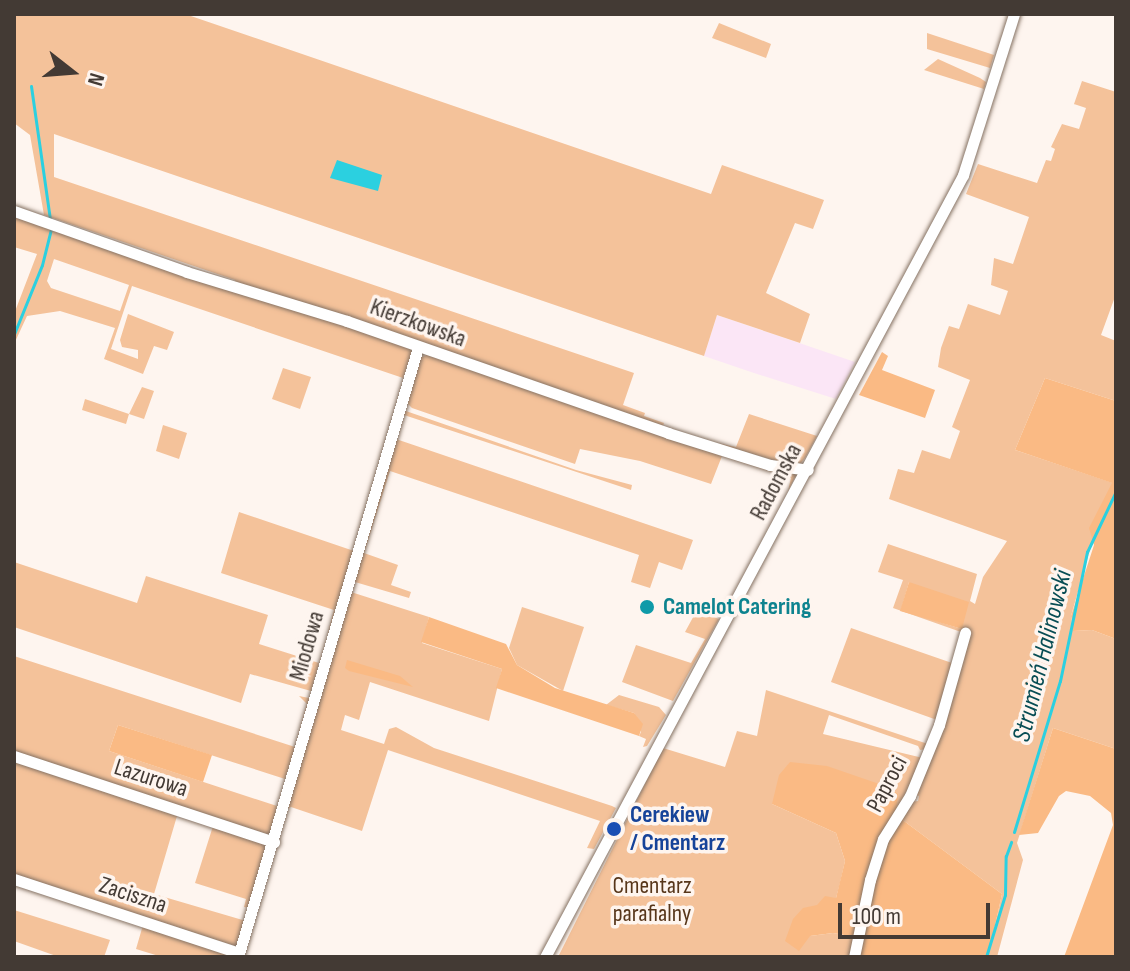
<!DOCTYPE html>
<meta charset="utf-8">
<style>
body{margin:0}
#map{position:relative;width:1130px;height:971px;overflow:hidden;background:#fef5ef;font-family:"Sofia Sans Condensed",sans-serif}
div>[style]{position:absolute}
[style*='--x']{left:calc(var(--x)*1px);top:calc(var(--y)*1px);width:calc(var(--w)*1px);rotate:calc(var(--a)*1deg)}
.commercial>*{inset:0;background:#fbe6f6}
.green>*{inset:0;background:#f4c29a}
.forest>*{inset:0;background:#faba84}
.water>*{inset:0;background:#2bd0e0}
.stream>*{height:3px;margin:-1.5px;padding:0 1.5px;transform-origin:1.5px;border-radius:1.5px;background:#2bd0e0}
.roads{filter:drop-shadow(0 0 2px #857263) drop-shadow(0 0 2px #857263)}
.minor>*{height:11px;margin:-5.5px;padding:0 5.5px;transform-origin:5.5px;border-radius:5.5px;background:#fff}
.dots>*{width:22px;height:22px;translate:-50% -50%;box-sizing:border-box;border:4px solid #fef5ef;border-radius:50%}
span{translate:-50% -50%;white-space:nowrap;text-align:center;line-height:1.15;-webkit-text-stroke:7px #fef5ef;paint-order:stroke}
.street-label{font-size:24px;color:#433a34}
.culture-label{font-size:24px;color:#0d838f;font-weight:700}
.left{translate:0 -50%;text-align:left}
.transit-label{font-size:24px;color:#164399;font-weight:700}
.park-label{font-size:24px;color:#57361a}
.water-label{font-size:26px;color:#084d54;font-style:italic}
.frame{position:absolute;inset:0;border:16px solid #433a34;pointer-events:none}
.north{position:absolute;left:32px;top:32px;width:80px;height:80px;-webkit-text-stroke:6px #fef5ef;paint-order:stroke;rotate:107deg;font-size:22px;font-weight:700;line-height:32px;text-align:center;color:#433a34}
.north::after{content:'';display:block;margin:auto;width:28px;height:36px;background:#433a34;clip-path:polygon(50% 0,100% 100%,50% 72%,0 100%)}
.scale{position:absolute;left:838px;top:903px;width:152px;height:36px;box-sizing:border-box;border:4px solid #433a34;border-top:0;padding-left:10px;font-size:24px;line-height:28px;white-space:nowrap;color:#433a34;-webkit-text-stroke:6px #fef5ef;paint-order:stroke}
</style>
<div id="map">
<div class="commercial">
<i style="clip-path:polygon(717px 315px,855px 362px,836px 399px,751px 372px,704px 356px)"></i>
</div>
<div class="green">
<i style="clip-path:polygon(evenodd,14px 14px,185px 14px,711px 194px,722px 165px,824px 200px,813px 229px,795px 223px,766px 293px,810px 314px,800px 343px,717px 315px,704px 356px,54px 134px,54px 177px,634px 373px,623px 405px,645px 413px,644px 416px,664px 423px,663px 426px,408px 346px,412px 352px,403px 378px,132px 286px,111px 349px,138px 359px,138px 350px,122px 347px,120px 340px,128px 314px,174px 332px,167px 350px,154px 346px,143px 374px,104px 359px,115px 328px,60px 311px,27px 316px,14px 344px,14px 314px,37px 254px,14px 247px,14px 216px,232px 288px,235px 280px,44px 215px,30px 135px,14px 123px,14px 14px,54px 259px,129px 285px,120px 311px,51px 288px,47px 281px,54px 259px)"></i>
<i style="clip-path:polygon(719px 23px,771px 44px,766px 58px,712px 38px)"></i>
<i style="clip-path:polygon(927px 33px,994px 55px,990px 68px,927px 49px)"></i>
<i style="clip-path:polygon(938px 59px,980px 78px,986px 82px,984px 89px,924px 70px)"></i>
<i style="clip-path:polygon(evenodd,1082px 81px,1116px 92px,1116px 294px,1101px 335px,1116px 341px,1116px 401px,1045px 378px,1015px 450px,1113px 483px,1104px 501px,1071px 616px,1073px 631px,1092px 630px,1116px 639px,1116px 749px,1053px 728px,1017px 843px,1023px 860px,997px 957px,988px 957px,1002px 894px,900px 818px,911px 802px,918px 801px,919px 796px,914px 794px,937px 720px,831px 682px,851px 628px,952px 663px,961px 632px,893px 608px,903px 580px,878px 572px,888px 544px,977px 574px,970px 601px,975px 604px,983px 577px,1007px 541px,889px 499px,898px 469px,914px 473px,922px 450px,950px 459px,960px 431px,952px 427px,970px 380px,938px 367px,941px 348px,949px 326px,959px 329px,968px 304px,1000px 315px,1008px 291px,991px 285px,994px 258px,1013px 264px,1029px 217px,966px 194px,978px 164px,1037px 183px,1046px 160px,1051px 161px,1055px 149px,1051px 147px,1062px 124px,1079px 129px,1086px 108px,1074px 104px,1082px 81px,909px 582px,962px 629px,901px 610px,909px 582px)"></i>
<i style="clip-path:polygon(429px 354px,791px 473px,796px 475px,788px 491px,791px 478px,722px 456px,711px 484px,640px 461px,580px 449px,575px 464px,412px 408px,406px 402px,417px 359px)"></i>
<i style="clip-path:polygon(283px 368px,311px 377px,300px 409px,272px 399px)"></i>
<i style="clip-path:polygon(142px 387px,154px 391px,144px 419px,129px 414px,126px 424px,82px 410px,85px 399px,129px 414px)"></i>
<i style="clip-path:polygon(403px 410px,576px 470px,632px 485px,631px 490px,401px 414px)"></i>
<i style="clip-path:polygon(749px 414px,817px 436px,805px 458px,801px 463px,777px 461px,708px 441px,736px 447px)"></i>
<i style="clip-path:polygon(163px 425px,187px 433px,179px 459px,156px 451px)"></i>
<i style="clip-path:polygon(393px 438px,693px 540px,682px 570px,659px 562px,650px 588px,631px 582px,639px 555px,390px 471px,364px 553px,398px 565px,391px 585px,411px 592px,409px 598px,355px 582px,352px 580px)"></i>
<i style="clip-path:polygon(239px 512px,354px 551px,327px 636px,334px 610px,221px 573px)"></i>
<i style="clip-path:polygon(14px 562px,137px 603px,146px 576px,268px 615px,259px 644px,319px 663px,311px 691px,250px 674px,241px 703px,14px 627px)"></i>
<i style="clip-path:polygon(351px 592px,429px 617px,422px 643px,502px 669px,489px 721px,370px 682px,359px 720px,345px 715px,341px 730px,384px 744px,389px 729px,396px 727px,434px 748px,612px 806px,616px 808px,594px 849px,587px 848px,600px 821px,388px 750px,362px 831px,291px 807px,287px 809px)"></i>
<i style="clip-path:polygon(522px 607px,584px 627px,563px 691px,517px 665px,509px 648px)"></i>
<i style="clip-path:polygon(697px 610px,719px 619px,673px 701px,622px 682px,636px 645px,691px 663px,705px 639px,685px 632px)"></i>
<i style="clip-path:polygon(14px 656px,295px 747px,307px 704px,299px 696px,309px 698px,311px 700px,285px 779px,118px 725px,109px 751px,277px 806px,270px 835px,14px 753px)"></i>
<i style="clip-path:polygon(766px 690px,928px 744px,926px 749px,920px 750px,918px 746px,829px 715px,823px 734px,923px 758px,896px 812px,772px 804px,836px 833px,845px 861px,840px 883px,836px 898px,810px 936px,833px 933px,856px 937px,851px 957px,558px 957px,663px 748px,725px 767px,737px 731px,757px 736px)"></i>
<i style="clip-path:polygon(619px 695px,659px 707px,666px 715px,647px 746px,643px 747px,646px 739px,639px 736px,641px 732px,634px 713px,606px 705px)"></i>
<i style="clip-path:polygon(14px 762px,177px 816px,154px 894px,246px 921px,238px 947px,14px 874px)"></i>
<i style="clip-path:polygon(213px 826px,266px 843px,250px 908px,244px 907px,246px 899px,195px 883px)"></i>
<i style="clip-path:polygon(14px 910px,110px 940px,104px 957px,59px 957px,14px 941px)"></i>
<i style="clip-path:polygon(143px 925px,235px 957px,162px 957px,136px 949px)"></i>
</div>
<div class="forest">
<i style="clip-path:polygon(882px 352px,888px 356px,882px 370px,935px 390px,925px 418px,859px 395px)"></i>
<i style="clip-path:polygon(1045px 378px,1116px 401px,1116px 639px,1092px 630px,1073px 631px,1071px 616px,1094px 545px,1089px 528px,1112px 483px,1015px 450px)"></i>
<i style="clip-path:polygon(909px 582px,969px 602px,962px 629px,900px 611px)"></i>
<i style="clip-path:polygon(429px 617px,506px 644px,517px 665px,555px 688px,634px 713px,643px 724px,639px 736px,496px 688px,502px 669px,421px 642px)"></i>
<i style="clip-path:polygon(347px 660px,400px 676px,413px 687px,349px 671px,345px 668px)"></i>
<i style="clip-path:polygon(118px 725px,212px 755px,203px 782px,109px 751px)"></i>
<i style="clip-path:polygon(1053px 728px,1116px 749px,1116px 957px,1064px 957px,1113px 825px,1111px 813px,1090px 796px,1066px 791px,1059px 796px,1038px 833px,1019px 835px)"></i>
<i style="clip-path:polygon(790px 762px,827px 766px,888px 787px,898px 794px,896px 812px,900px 818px,1002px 894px,988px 957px,858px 957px,856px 937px,833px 933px,810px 936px,799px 951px,785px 941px,793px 919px,803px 908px,817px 905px,825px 896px,836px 898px,845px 861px,836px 833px,772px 804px,779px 775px)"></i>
</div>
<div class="water">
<i style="clip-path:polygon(337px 160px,382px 175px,378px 191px,330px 178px)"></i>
</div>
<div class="stream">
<i style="--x:31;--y:86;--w:135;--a:81.9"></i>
<i style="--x:14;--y:334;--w:74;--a:-67.9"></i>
<i style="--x:42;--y:265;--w:38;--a:-76"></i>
<i style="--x:1014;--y:832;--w:158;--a:-73.1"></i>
<i style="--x:1060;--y:681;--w:132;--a:-78.2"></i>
<i style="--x:1087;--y:552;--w:68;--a:-64.6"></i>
<i style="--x:986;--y:957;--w:65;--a:-73"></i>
<i style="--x:1005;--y:895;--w:39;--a:-89"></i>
<i style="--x:1006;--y:856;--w:15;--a:-70"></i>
</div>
<div class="roads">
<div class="minor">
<i style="--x:14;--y:211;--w:183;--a:19.4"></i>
<i style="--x:187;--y:272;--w:167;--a:17"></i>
<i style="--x:347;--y:321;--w:340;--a:19.2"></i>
<i style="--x:668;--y:433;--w:107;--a:17.4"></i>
<i style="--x:770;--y:465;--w:38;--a:7"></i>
<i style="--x:14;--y:756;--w:274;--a:18.3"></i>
<i style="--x:14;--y:879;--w:237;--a:18.2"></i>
<i style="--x:238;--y:957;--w:636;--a:-73.56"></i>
<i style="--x:545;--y:957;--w:887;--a:-61.87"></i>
<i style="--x:963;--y:175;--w:169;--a:-72.4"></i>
<i style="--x:854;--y:957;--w:79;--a:-78.3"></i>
<i style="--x:870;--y:880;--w:43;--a:-72.4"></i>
<i style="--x:883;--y:839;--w:51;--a:-57.9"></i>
<i style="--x:910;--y:796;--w:77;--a:-67.8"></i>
<i style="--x:939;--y:725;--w:96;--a:-74.2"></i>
</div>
</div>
<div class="dots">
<i style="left:647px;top:607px;background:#0f9aa8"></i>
<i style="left:614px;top:829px;background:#1a4fb4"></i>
</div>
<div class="street-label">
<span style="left:418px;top:323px;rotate:20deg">Kierzkowska</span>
<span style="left:776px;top:482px;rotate:-62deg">Radomska</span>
<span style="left:307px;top:646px;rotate:-74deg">Miodowa</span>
<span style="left:151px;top:778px;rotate:18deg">Lazurowa</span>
<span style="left:887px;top:784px;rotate:-62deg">Paproci</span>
<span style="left:133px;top:895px;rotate:18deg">Zaciszna</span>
</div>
<div class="culture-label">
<span class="left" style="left:663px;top:607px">Camelot Catering</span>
</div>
<div class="transit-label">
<span class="left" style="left:630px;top:829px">Cerekiew<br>/ Cmentarz</span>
</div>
<div class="park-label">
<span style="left:652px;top:900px">Cmentarz<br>parafialny</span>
</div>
<div class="water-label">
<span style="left:1043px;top:656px;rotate:-76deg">Strumień Halinowski</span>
</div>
<div class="frame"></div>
<div class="north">N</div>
<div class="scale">100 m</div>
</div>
